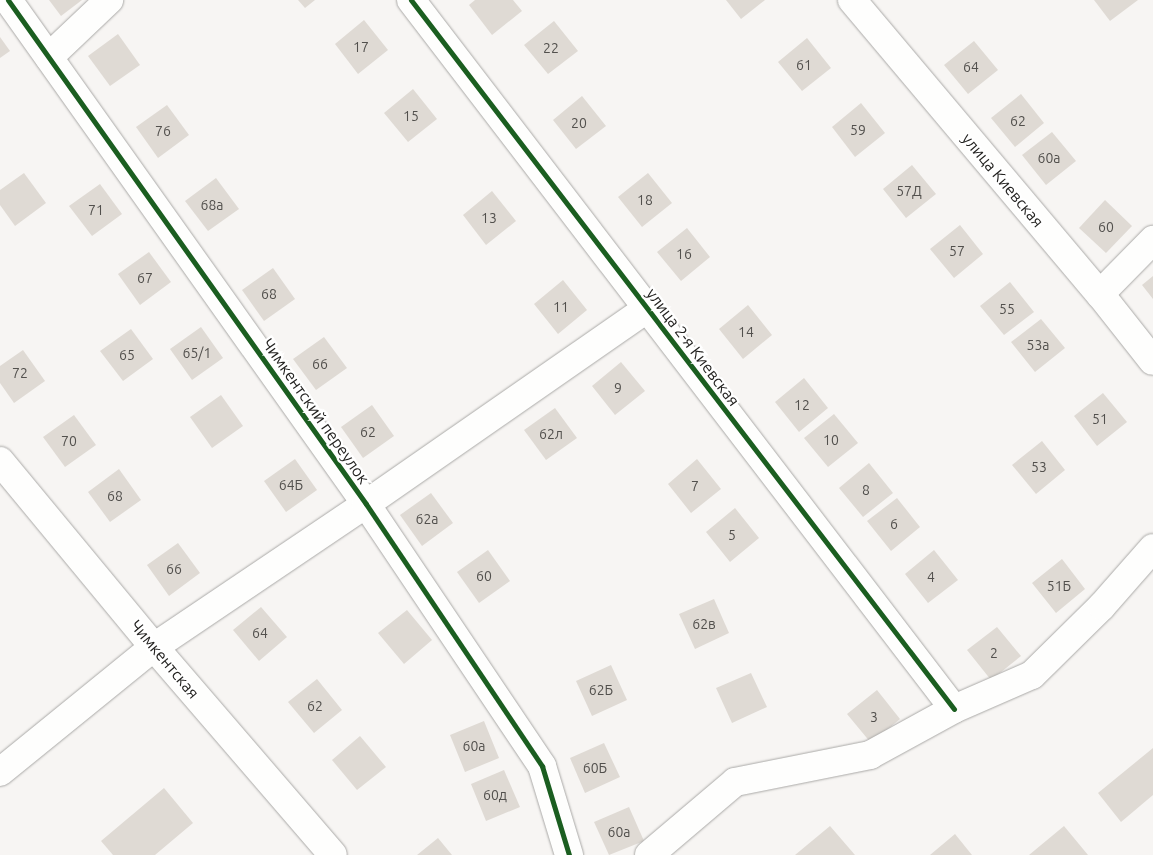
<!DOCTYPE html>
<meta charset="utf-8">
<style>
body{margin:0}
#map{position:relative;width:1153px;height:855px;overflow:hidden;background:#f7f5f3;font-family:Ubuntu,sans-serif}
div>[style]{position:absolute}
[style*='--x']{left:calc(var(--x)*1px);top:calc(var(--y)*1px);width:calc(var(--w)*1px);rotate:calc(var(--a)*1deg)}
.building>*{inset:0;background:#dfdad4}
.roads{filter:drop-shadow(0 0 1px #aaa9a7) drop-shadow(0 0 1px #aaa9a7)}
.minor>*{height:28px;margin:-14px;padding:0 14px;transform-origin:14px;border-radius:14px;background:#fefefd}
.cycleway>*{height:5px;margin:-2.5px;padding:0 2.5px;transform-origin:2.5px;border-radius:2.5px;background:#1b5e20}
span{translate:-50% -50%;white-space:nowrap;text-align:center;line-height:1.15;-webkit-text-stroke:4.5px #fff;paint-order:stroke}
.number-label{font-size:14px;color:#52504d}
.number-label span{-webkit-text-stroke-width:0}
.street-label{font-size:16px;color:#232220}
</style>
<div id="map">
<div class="building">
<i style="clip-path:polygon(49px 0,82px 0,61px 16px)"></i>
<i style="clip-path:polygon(298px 0,315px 0,305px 8px)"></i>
<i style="clip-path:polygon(475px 0,513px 0,522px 11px,492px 35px,469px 5px)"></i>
<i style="clip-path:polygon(726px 0,765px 0,741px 19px)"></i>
<i style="clip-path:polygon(1094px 0,1138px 0,1110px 21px)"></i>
<i style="clip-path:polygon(364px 20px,388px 50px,358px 74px,335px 44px)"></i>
<i style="clip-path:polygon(554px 21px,578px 51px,548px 74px,524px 45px)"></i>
<i style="clip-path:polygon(118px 34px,140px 65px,110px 86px,88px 56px)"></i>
<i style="clip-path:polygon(0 37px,10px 51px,0 58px)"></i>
<i style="clip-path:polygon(807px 38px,831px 68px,802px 91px,778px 62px)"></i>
<i style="clip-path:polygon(974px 41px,998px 70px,968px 94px,944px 65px)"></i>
<i style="clip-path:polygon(413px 89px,437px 119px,408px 142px,384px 113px)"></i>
<i style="clip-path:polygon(1021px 94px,1044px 123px,1015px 147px,991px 118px)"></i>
<i style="clip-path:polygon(582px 96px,606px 126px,576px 149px,553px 120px)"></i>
<i style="clip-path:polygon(861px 103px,885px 133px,855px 157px,832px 127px)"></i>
<i style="clip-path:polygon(167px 105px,189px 135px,158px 158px,136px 127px)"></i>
<i style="clip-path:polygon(1052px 132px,1076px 161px,1046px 185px,1022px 155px)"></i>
<i style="clip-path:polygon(912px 165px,936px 194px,906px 218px,883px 189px)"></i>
<i style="clip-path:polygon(24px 173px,46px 203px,15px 226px,0 205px,0 190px)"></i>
<i style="clip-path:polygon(648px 173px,672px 203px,642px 227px,618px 197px)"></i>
<i style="clip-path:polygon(216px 178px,239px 209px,208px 231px,185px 201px)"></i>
<i style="clip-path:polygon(100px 184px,122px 214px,92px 236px,69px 206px)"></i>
<i style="clip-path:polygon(492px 191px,516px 221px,486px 245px,463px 215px)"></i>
<i style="clip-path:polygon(1105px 200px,1132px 226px,1106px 253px,1079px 228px)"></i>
<i style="clip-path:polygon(960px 225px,983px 254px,954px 278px,930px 249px)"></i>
<i style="clip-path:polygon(687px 228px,710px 257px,681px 281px,657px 252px)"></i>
<i style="clip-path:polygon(149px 252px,171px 282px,140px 305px,118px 274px)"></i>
<i style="clip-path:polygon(273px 268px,295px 299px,264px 321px,242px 290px)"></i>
<i style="clip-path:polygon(1153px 276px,1153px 299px,1142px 285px)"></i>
<i style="clip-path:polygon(563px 280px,587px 310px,558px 334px,534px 304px)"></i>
<i style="clip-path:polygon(1010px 282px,1034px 312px,1004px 335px,980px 306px)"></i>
<i style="clip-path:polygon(748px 305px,772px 335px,743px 359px,719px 329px)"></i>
<i style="clip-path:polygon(1041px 319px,1065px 348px,1035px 372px,1011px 342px)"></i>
<i style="clip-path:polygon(201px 327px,223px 358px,192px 380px,170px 349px)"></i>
<i style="clip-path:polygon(131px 329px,153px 359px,123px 381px,100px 351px)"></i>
<i style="clip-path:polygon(324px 337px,347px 368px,316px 390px,293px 359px)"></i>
<i style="clip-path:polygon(23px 350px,45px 381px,14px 403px,0 383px,0 366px)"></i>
<i style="clip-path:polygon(621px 362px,645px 391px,615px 415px,592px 386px)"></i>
<i style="clip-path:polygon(804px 378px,828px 408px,799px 432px,775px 402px)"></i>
<i style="clip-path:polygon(1103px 393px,1127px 422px,1097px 446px,1074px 416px)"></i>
<i style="clip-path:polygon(221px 395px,243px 426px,212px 448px,190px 417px)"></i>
<i style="clip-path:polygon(372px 405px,394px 436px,363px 458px,341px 427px)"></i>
<i style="clip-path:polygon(555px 408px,577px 438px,546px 460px,524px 430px)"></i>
<i style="clip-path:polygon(834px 414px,858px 443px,828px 467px,804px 438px)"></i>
<i style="clip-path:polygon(74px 415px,96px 445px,65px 467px,43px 437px)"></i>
<i style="clip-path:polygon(1042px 441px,1065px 470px,1036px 494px,1012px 465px)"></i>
<i style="clip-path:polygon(295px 459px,317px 490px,286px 512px,264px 481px)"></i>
<i style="clip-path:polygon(697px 459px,721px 489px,691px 513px,668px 484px)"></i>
<i style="clip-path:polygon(869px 463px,893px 493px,863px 517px,839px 488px)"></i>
<i style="clip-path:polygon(119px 469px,141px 500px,110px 522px,88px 492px)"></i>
<i style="clip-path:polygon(431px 493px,453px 523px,422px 546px,400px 515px)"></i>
<i style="clip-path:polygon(897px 498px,920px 527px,891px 551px,867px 521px)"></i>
<i style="clip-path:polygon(735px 508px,759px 538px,730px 562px,706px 532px)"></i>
<i style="clip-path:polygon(178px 543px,200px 573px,169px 596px,147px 565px)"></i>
<i style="clip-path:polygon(488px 550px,510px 581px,479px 603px,457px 572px)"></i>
<i style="clip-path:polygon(934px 550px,958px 580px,928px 603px,905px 574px)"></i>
<i style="clip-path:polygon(1062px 559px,1085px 589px,1056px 613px,1032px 583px)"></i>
<i style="clip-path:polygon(714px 599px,729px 633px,695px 649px,679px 614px)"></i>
<i style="clip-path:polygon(261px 607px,287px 637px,259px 661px,233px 630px)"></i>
<i style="clip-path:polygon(407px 610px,432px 640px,404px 664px,378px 633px)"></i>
<i style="clip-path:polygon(997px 627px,1021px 656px,991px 680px,967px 650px)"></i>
<i style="clip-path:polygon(611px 665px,627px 700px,592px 716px,576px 681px)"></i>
<i style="clip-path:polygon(751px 673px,767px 707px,732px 723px,716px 688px)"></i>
<i style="clip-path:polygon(317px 679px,342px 710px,314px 733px,288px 702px)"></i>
<i style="clip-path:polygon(877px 690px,900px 719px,871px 743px,847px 714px)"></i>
<i style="clip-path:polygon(484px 721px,499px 758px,465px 772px,450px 735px)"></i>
<i style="clip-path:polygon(360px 736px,386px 767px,357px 790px,332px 760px)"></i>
<i style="clip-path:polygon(604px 743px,620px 777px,585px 793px,570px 758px)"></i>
<i style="clip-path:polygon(1153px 748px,1153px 795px,1121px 822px,1098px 793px)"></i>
<i style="clip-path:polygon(504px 770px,520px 807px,486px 821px,471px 784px)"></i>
<i style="clip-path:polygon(164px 788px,193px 823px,155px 855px,113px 855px,101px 841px)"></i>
<i style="clip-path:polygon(629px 807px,644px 841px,609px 855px,594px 822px)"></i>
<i style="clip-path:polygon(830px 826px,855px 855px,795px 855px)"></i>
<i style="clip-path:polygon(1064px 826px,1088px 855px,1029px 855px)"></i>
<i style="clip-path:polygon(955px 834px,972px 855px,930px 855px)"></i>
<i style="clip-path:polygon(438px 838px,452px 855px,417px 855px)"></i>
</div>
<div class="roads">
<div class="minor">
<i style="--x:8;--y:0;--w:618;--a:54.61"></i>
<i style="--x:366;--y:504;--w:316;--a:56.1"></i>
<i style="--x:542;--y:766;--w:93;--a:73.1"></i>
<i style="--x:411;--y:0;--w:893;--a:52.55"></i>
<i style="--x:852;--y:0;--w:385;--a:49.9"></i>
<i style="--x:1100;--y:294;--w:85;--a:51.7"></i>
<i style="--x:49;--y:57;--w:83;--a:-43.5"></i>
<i style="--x:1100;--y:294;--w:76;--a:-45.5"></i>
<i style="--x:0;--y:461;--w:241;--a:50.4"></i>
<i style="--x:154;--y:647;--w:274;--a:49.3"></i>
<i style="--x:0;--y:772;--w:198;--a:-39.1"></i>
<i style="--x:154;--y:647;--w:256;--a:-34"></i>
<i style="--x:366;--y:504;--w:342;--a:-34.8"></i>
<i style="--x:649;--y:855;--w:113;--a:-40.3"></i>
<i style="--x:735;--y:782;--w:138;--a:-11.3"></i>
<i style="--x:870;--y:755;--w:96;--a:-28.7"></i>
<i style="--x:954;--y:709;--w:85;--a:-23.6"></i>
<i style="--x:1032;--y:675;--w:98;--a:-44.6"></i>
<i style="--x:1102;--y:606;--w:77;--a:-48.7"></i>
</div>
</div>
<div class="cycleway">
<i style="--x:8;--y:0;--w:618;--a:54.61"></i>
<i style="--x:366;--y:504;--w:316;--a:56.1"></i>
<i style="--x:542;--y:766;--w:93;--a:73.1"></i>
<i style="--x:411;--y:0;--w:893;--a:52.55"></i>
</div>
<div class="number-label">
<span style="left:361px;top:47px">17</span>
<span style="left:551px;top:48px">22</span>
<span style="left:804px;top:65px">61</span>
<span style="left:971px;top:67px">64</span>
<span style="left:411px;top:116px">15</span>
<span style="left:1018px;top:121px">62</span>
<span style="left:579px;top:123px">20</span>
<span style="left:858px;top:130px">59</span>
<span style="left:163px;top:131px">76</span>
<span style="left:1049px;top:158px">60а</span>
<span style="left:909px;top:191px">57Д</span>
<span style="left:645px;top:200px">18</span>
<span style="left:212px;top:205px">68а</span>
<span style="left:96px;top:210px">71</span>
<span style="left:489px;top:218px">13</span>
<span style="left:1106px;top:227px">60</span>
<span style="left:957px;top:251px">57</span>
<span style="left:684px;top:254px">16</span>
<span style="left:145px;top:278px">67</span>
<span style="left:269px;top:294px">68</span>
<span style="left:561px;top:307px">11</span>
<span style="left:1007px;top:309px">55</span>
<span style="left:746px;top:332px">14</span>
<span style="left:1038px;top:345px">53а</span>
<span style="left:197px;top:353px">65/1</span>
<span style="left:127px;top:355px">65</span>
<span style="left:320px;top:364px">66</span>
<span style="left:20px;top:373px">72</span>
<span style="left:618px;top:388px">9</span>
<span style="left:802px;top:405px">12</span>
<span style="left:1100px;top:419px">51</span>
<span style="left:368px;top:432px">62</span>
<span style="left:551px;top:434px">62л</span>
<span style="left:831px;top:440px">10</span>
<span style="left:69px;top:441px">70</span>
<span style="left:1039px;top:467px">53</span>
<span style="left:291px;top:485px">64Б</span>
<span style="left:695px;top:486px">7</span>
<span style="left:866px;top:490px">8</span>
<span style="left:115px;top:496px">68</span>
<span style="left:427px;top:519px">62а</span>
<span style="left:894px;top:524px">6</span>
<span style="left:732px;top:535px">5</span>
<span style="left:174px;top:569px">66</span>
<span style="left:484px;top:576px">60</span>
<span style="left:931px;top:577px">4</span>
<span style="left:1059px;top:586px">51Б</span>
<span style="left:704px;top:624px">62в</span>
<span style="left:260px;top:633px">64</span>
<span style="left:994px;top:653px">2</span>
<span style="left:601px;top:690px">62Б</span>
<span style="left:315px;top:706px">62</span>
<span style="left:874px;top:717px">3</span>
<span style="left:474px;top:746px">60а</span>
<span style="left:595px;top:768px">60Б</span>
<span style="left:495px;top:795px">60д</span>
<span style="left:619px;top:832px">60а</span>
</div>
<div class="street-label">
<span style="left:1003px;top:180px;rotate:50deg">улица Киевская</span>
<span style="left:693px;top:347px;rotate:53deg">улица 2-я Киевская</span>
<span style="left:316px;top:411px;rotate:55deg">Чимкентский переулок</span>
<span style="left:165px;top:659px;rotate:50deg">Чимкентская</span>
</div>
</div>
